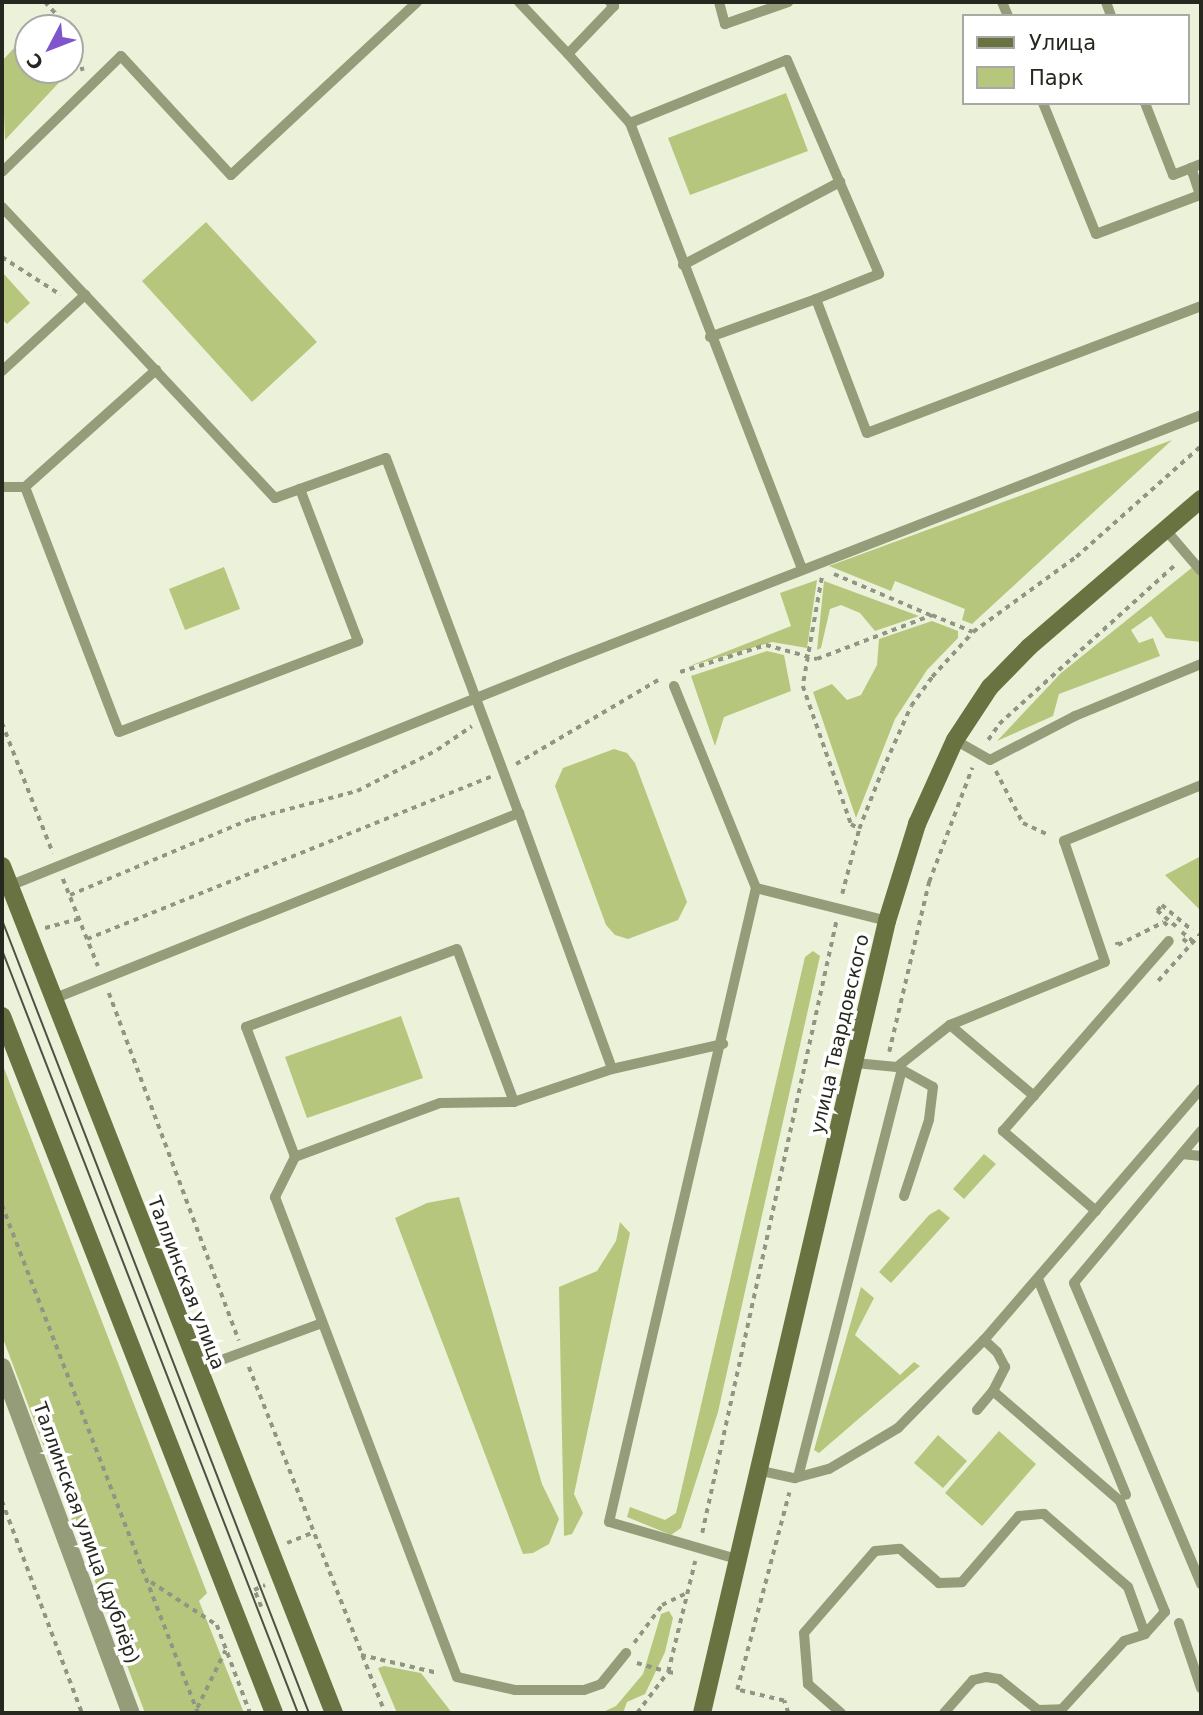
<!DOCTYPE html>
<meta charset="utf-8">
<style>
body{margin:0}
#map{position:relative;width:1203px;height:1715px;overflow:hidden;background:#ecf2da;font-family:"DejaVu Sans",sans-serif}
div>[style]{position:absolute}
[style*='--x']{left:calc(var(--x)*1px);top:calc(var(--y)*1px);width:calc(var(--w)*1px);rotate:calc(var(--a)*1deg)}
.green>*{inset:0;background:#b6c67c}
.path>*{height:3.5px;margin-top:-1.75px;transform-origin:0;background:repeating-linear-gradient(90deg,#909584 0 5px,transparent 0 10px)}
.service>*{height:10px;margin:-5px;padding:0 5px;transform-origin:5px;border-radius:5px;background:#949c7a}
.minor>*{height:18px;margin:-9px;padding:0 9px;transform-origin:9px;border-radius:9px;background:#949c7a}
.secondary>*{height:18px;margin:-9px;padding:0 9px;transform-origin:9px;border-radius:9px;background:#697341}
.tram>*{height:2px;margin:-1px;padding:0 1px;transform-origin:1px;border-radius:1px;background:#4d5044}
span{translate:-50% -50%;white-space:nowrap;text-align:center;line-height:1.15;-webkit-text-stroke:7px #fff;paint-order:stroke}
.street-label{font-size:19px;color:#26281f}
.frame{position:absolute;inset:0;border:4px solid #26281f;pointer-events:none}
.legend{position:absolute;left:962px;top:14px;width:228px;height:91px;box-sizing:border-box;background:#fff;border:2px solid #a8a9a5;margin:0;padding:9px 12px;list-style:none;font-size:21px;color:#26281f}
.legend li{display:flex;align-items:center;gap:14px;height:35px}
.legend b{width:35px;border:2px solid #a8a9a5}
.north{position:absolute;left:14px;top:14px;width:70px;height:70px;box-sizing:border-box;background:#fff;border:2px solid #a8a9a5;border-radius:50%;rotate:228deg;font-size:19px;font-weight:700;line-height:28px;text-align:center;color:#26281f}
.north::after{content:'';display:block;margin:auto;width:24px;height:32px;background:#8054cd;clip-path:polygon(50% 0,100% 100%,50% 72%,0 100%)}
</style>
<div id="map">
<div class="green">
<i style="clip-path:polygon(27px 34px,28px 70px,68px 73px,5px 140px,2px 61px)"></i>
<i style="clip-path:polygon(786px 93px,808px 151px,690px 195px,668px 138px)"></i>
<i style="clip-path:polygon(206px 222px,317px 342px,252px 402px,142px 281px)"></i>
<i style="clip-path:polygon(3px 273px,30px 303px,7px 324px,2px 319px)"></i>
<i style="clip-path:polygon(1172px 440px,972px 624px,962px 620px,965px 609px,895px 581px,891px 591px,829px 566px)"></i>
<i style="clip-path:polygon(1194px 566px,1201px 575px,1201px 642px,1166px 638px,1151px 616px,1131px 630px,1139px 643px,1153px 638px,1160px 656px,1059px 694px,1053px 716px,997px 741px,1061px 673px)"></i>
<i style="clip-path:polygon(224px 567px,240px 609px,185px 630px,169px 589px)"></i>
<i style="clip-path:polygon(817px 580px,807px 648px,772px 642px,687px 667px,791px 626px,780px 593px)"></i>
<i style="clip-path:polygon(824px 581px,919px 616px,875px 631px,860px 613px,841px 605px,830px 609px,821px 648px,817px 650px)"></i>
<i style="clip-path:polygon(932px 621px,958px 631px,958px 638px,927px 670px,895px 719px,856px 818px,813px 692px,832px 684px,847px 700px,861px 695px,877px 665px,879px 639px)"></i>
<i style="clip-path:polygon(767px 651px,784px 655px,791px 691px,724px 717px,715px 746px,691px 676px)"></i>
<i style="clip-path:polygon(614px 749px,627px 753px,635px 763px,687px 902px,678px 920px,628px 939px,615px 935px,606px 925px,555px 786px,563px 768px)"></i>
<i style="clip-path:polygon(1201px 856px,1201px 911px,1165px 875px)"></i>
<i style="clip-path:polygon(813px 951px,820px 956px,718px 1412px,681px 1528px,671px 1535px,627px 1517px,630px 1507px,665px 1520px,676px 1513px,805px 957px)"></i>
<i style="clip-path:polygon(401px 1016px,423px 1078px,307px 1118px,285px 1057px)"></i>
<i style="clip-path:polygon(2px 1063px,207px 1593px,199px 1601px,244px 1713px,145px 1713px,2px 1336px)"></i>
<i style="clip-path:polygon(984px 1154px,996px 1164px,964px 1199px,953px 1189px)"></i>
<i style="clip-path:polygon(459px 1197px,542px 1484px,559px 1519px,549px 1544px,533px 1553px,523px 1554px,395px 1218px,427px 1203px)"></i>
<i style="clip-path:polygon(939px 1209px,950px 1218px,891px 1283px,879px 1272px,929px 1215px)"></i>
<i style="clip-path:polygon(620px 1222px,630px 1233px,574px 1494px,583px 1513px,572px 1534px,564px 1536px,559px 1287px,597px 1271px,616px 1241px)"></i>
<i style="clip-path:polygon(861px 1287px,874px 1298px,855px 1335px,900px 1375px,914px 1362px,920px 1366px,819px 1453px,814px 1450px)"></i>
<i style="clip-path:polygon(999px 1431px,1036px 1464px,982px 1526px,945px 1493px)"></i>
<i style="clip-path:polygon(938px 1435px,967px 1461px,943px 1488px,914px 1463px)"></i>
<i style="clip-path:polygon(669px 1611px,673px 1618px,665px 1652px,645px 1694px,627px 1702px,623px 1713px,601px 1713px,616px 1706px,643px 1674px,661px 1614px)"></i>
<i style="clip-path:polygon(384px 1666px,421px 1673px,452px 1713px,397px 1713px,378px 1668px)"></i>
</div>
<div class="path">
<i style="--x:45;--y:2;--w:35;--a:47"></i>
<i style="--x:70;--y:29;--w:44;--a:72.8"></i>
<i style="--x:2;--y:257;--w:70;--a:32.8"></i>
<i style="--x:834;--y:574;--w:104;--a:23.1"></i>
<i style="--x:822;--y:578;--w:110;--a:100"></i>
<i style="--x:803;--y:686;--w:146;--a:70.8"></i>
<i style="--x:851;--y:824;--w:9;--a:32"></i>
<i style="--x:680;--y:672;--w:90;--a:-17.4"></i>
<i style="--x:766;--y:645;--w:53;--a:15.4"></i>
<i style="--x:817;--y:659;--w:123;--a:-20.9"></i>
<i style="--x:932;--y:615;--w:44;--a:22.5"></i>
<i style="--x:2;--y:723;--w:140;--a:68.6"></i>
<i style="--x:988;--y:740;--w:19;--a:-55"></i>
<i style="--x:999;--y:724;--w:239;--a:-42.1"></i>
<i style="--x:516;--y:764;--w:167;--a:-30.6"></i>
<i style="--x:996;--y:771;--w:59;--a:62.6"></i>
<i style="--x:1023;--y:823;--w:29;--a:25"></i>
<i style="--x:63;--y:879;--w:94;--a:68.1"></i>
<i style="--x:842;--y:894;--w:67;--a:-75.3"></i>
<i style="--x:859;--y:829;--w:62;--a:-68.4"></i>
<i style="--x:882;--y:771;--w:71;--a:-66"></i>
<i style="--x:911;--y:706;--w:36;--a:-54"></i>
<i style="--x:932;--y:677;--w:61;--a:-47.7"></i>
<i style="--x:973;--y:632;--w:127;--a:-36.1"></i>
<i style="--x:1076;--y:557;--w:167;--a:-41.6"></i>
<i style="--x:70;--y:895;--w:196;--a:-22.8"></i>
<i style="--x:251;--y:819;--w:110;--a:-14.8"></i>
<i style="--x:357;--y:791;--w:90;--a:-27.1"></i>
<i style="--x:437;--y:750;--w:42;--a:-34.4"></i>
<i style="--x:1176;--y:927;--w:25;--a:-140"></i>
<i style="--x:1157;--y:911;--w:8;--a:-50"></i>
<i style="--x:1162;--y:905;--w:40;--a:40"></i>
<i style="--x:45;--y:928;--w:35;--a:-15"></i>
<i style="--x:1182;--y:932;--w:16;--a:40"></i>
<i style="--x:87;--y:939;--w:435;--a:-21.9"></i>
<i style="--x:1183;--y:939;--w:10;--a:37"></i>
<i style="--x:1117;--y:942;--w:3;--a:72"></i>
<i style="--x:1118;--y:945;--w:51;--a:-26.6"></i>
<i style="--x:1164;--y:922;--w:7;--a:45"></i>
<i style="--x:1158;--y:981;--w:64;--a:-48.1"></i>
<i style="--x:109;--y:993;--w:371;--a:69.5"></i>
<i style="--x:889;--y:1052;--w:175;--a:-76.8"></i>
<i style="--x:929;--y:882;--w:122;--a:-69.3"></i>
<i style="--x:2;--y:1205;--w:544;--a:68.9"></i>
<i style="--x:249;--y:1367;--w:372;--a:68.5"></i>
<i style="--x:2;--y:1501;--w:227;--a:69.3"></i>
<i style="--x:702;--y:1533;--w:626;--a:-77.63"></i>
<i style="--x:287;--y:1543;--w:29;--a:-22"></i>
<i style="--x:151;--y:1582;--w:79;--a:33.1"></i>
<i style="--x:217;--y:1625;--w:94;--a:69.4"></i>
<i style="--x:261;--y:1607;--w:18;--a:-112"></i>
<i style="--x:254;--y:1590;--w:12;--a:-24"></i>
<i style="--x:634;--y:1643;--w:47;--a:-53.6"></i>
<i style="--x:662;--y:1605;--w:28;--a:-26"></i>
<i style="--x:361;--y:1655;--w:79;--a:13.2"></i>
<i style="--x:637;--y:1663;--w:29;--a:16"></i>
<i style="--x:668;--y:1672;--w:7;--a:8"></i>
<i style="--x:197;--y:1708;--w:64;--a:-63.8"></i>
<i style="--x:637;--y:1713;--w:51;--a:-52.9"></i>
<i style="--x:668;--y:1672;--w:114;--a:-76.3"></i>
<i style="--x:788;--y:1713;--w:13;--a:-108"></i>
<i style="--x:784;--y:1701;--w:48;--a:-166.8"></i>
<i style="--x:737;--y:1690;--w:204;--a:-75.2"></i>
</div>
<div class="service">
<i style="--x:519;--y:2;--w:71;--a:46.7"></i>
<i style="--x:610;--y:2;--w:6;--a:45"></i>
<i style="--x:614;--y:6;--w:66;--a:133.8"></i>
<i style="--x:568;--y:54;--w:93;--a:48.1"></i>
<i style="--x:630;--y:123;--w:478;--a:68.9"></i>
<i style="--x:719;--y:2;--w:23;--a:75"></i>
<i style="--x:725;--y:24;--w:67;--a:-19.2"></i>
<i style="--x:1002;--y:2;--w:15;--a:67"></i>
<i style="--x:1106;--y:2;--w:15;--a:70"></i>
<i style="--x:1043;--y:103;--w:141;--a:68"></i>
<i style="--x:1096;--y:234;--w:111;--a:-20.6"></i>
<i style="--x:1200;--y:195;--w:28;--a:-108"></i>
<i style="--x:1191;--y:168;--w:11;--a:-22"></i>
<i style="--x:1145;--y:103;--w:77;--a:68.7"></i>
<i style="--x:1173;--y:175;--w:19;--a:-21"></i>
<i style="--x:1191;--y:168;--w:6;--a:72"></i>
<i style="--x:630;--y:123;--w:169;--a:-21.9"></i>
<i style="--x:787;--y:60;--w:233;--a:66.7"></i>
<i style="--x:879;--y:274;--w:68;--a:158.4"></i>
<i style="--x:2;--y:172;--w:166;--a:-44.3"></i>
<i style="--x:121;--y:56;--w:162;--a:47.3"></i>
<i style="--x:231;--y:175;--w:254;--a:-42.9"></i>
<i style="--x:2;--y:207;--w:121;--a:46.7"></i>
<i style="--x:683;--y:265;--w:178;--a:-27.9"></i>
<i style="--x:710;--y:337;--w:113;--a:-19.7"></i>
<i style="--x:816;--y:299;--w:143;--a:69.2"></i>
<i style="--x:867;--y:433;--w:357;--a:-20.8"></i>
<i style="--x:2;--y:371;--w:113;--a:-42.5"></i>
<i style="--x:85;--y:295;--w:278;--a:46.9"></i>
<i style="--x:275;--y:498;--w:118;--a:-19.8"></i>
<i style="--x:386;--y:458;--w:379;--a:69.5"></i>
<i style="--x:519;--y:813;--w:272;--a:70"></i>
<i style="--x:612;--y:1069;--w:103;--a:161.4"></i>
<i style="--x:514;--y:1102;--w:163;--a:-110.4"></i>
<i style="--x:457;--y:949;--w:225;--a:159.7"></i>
<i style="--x:246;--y:1027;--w:139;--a:69.3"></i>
<i style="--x:2;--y:487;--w:23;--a:0"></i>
<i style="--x:25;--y:487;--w:176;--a:-41.8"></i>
<i style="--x:25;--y:487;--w:262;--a:69"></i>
<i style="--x:119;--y:732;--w:256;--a:-20.8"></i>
<i style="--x:358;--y:641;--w:163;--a:-110.9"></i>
<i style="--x:1165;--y:529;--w:55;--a:49.4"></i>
<i style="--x:674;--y:686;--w:218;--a:67.9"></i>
<i style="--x:756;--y:888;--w:135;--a:14.1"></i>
<i style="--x:955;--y:740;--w:40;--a:29.7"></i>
<i style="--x:990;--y:760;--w:96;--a:-27.4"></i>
<i style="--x:1075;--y:716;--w:136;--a:-22.4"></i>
<i style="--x:9;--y:886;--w:590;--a:-21.91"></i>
<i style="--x:556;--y:666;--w:692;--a:-21.26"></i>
<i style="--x:53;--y:999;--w:502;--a:-21.76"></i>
<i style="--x:950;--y:1025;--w:110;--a:40.2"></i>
<i style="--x:855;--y:1063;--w:42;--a:5.4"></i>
<i style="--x:897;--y:1067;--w:68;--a:-38.4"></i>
<i style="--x:950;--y:1025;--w:167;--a:-22.1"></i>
<i style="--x:1105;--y:962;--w:128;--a:-108.7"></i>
<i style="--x:1064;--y:841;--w:148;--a:-22.2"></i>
<i style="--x:897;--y:1067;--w:41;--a:29.1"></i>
<i style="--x:933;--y:1087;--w:33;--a:97"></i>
<i style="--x:929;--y:1120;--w:80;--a:108.2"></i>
<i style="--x:612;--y:1069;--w:114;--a:-12.7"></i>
<i style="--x:514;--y:1102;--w:74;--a:179.2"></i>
<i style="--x:440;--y:1103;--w:155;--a:159.6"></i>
<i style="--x:295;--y:1157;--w:45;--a:116.6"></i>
<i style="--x:275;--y:1197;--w:513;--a:69.23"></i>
<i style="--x:457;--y:1677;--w:59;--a:12.6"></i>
<i style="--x:515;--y:1690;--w:69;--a:0"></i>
<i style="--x:584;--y:1690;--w:18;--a:-19"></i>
<i style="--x:601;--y:1684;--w:40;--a:-51"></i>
<i style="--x:1201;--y:1131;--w:198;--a:129.9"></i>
<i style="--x:1074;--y:1283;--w:327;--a:67.1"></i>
<i style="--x:1182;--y:1154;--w:19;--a:6"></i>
<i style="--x:1096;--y:1211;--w:123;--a:-139.3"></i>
<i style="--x:1003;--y:1131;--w:252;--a:-48.9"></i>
<i style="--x:1038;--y:1279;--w:233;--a:67.8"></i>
<i style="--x:197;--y:1369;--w:133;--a:-20.2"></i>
<i style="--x:977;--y:1410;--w:25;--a:-50"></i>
<i style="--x:761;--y:1471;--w:35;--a:12"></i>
<i style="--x:795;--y:1478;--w:35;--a:-15"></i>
<i style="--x:829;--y:1469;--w:80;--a:-30.7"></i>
<i style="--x:898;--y:1428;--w:123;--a:-45.7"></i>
<i style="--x:984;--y:1340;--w:332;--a:-49.2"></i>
<i style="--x:798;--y:1477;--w:421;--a:-75.7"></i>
<i style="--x:740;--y:1560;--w:136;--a:-163.8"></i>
<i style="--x:609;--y:1522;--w:651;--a:-76.95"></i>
<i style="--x:1179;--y:1623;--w:69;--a:71.3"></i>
<i style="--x:841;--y:1713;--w:44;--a:-138.7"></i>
<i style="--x:808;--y:1684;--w:51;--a:-94.5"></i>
<i style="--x:804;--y:1633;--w:108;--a:-49.1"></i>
<i style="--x:875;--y:1551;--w:25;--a:-5"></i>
<i style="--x:900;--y:1549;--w:52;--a:41.1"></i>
<i style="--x:939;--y:1583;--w:23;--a:-2"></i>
<i style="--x:962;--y:1582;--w:87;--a:-49.2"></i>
<i style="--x:1019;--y:1516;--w:25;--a:-5"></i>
<i style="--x:1044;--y:1514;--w:111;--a:41"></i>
<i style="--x:1128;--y:1587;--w:50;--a:70.1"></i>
<i style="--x:944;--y:1713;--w:44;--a:-48.7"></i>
<i style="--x:973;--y:1680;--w:13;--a:-13"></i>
<i style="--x:986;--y:1677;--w:13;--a:9"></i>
<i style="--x:999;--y:1679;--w:50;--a:38.5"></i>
<i style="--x:1038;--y:1710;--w:24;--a:-2"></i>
<i style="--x:1062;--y:1709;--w:92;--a:-47.6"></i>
<i style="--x:1124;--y:1641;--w:22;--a:-18"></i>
<i style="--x:1145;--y:1634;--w:30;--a:-48"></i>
<i style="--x:1165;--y:1612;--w:120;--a:-112.1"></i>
<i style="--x:1120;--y:1501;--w:168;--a:-139.1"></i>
<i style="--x:993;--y:1391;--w:27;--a:-63"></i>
<i style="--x:1005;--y:1367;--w:17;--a:-118"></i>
<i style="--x:997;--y:1352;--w:18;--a:-137"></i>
</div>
<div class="minor">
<i style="--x:2;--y:1367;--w:369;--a:69.6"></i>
</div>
<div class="secondary">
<i style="--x:2;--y:866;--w:910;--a:68.6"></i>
<i style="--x:2;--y:1016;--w:748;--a:68.68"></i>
<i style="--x:702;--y:1713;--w:813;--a:-76.85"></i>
<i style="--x:887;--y:921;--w:102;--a:-72.8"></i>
<i style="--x:917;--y:824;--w:92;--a:-65.7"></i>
<i style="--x:955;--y:740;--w:64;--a:-56.6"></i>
<i style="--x:990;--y:687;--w:56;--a:-45.7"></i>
<i style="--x:1029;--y:647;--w:227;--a:-40.7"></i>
</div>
<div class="tram">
<i style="--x:2;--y:920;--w:850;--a:68.84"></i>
<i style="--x:2;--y:950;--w:818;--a:68.8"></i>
</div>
<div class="street-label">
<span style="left:840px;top:1034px;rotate:-77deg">улица Твардовского</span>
<span style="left:186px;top:1283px;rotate:69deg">Таллинская улица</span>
<span style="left:86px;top:1533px;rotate:70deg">Таллинская улица (дублёр)</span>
</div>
<div class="frame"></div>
<ul class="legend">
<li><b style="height:9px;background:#697341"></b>Улица</li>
<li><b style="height:19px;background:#b6c67c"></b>Парк</li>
</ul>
<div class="north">С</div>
</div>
